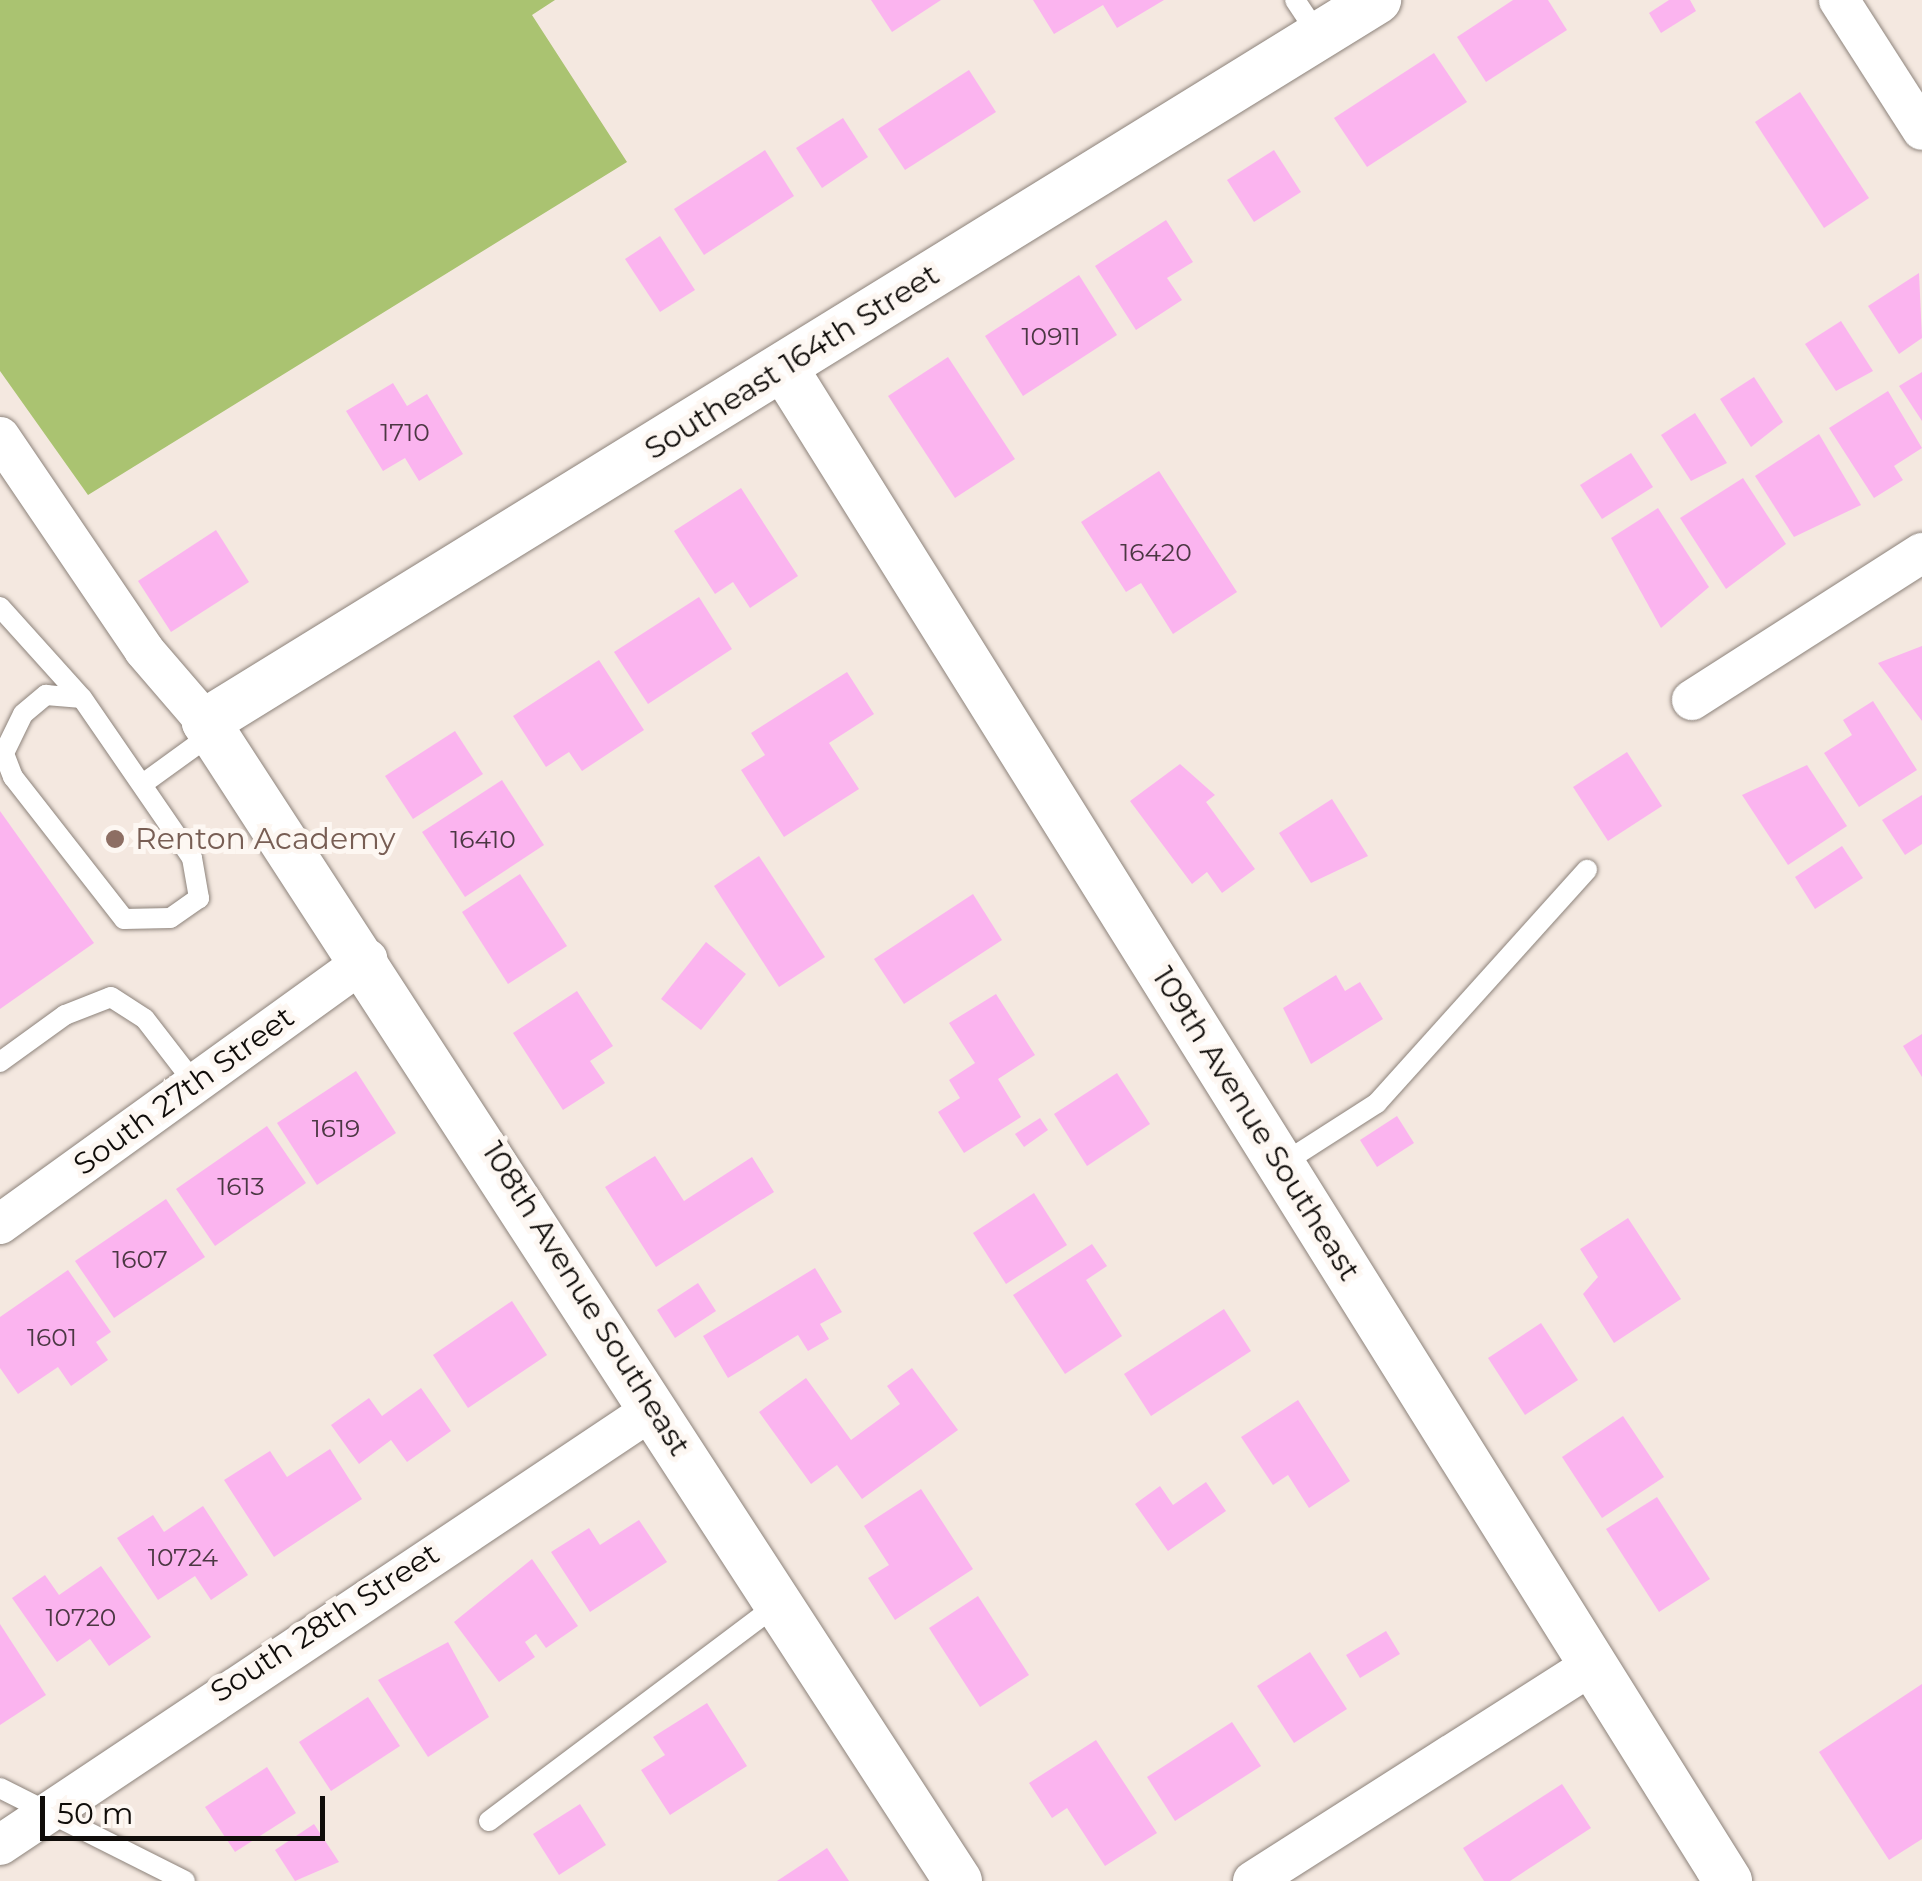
<!DOCTYPE html>
<style>
body{margin:0}
#map{position:relative;width:1922px;height:1881px;overflow:hidden;background:#f4e8e0;font-family:Montserrat,sans-serif}
div>[style]{position:absolute}
[style*='--x']{left:calc(var(--x)*1px);top:calc(var(--y)*1px);width:calc(var(--w)*1px);rotate:calc(var(--a)*1deg)}
.forest>*{inset:0;background:#aac371}
.building>*{inset:0;background:#fbb4ef}
.roads{filter:drop-shadow(0 0 2px #8d837b) drop-shadow(0 0 2px #8d837b)}
.service>*{height:20px;margin:-10px;padding:0 10px;transform-origin:10px;border-radius:10px;background:#fff}
.minor>*{height:40px;margin:-20px;padding:0 20px;transform-origin:20px;border-radius:20px;background:#fff}
.tertiary>*{height:48px;margin:-24px;padding:0 24px;transform-origin:24px;border-radius:24px;background:#fff}
.dots>*{width:28px;height:28px;translate:-50% -50%;box-sizing:border-box;border:5px solid #fdf7f2;border-radius:50%}
span{translate:-50% -50%;white-space:nowrap;text-align:center;line-height:1.15;-webkit-text-stroke:10px #fdf7f2;paint-order:stroke}
.number-label{font-size:25px;color:#4b3743}
.number-label span{-webkit-text-stroke-width:0}
.street-label{font-size:30px;color:#100d0a}
.education-label{font-size:30px;color:#785e54}
.left{translate:0 -50%;text-align:left}
.scale{position:absolute;left:40px;top:1796px;width:285px;height:45px;box-sizing:border-box;border:5px solid #100d0a;border-top:0;padding-left:12px;font-size:30px;line-height:35px;white-space:nowrap;color:#100d0a;-webkit-text-stroke:8px #fdf7f2;paint-order:stroke}
</style>
<div id="map">
<div class="forest">
<i style="clip-path:polygon(0 0,555px 0,532px 15px,627px 162px,88px 495px,0 371px)"></i>
</div>
<div class="building">
<i style="clip-path:polygon(871px 0,941px 0,892px 32px)"></i>
<i style="clip-path:polygon(1033px 0,1164px 0,1117px 28px,1103px 5px,1054px 34px)"></i>
<i style="clip-path:polygon(1513px 0,1548px 0,1567px 30px,1486px 82px,1457px 37px)"></i>
<i style="clip-path:polygon(1669px 0,1690px 0,1696px 11px,1661px 33px,1649px 13px)"></i>
<i style="clip-path:polygon(1434px 53px,1467px 102px,1367px 167px,1334px 118px)"></i>
<i style="clip-path:polygon(969px 70px,996px 112px,905px 170px,878px 129px)"></i>
<i style="clip-path:polygon(1800px 92px,1869px 198px,1824px 228px,1755px 122px)"></i>
<i style="clip-path:polygon(843px 118px,868px 157px,822px 188px,796px 148px)"></i>
<i style="clip-path:polygon(765px 150px,794px 196px,704px 255px,674px 209px)"></i>
<i style="clip-path:polygon(1274px 150px,1301px 192px,1254px 222px,1227px 180px)"></i>
<i style="clip-path:polygon(1166px 220px,1193px 262px,1167px 278px,1182px 300px,1136px 330px,1095px 266px)"></i>
<i style="clip-path:polygon(660px 236px,695px 290px,660px 312px,625px 259px)"></i>
<i style="clip-path:polygon(1919px 273px,1922px 338px,1899px 354px,1868px 306px)"></i>
<i style="clip-path:polygon(1079px 275px,1117px 335px,1023px 396px,985px 336px)"></i>
<i style="clip-path:polygon(1841px 321px,1873px 371px,1836px 391px,1805px 344px)"></i>
<i style="clip-path:polygon(948px 357px,1015px 459px,955px 498px,888px 396px)"></i>
<i style="clip-path:polygon(1922px 372px,1922px 421px,1899px 386px)"></i>
<i style="clip-path:polygon(1754px 377px,1783px 422px,1751px 447px,1720px 399px)"></i>
<i style="clip-path:polygon(393px 383px,407px 406px,427px 394px,463px 454px,419px 481px,405px 458px,383px 471px,346px 411px)"></i>
<i style="clip-path:polygon(1888px 391px,1922px 448px,1894px 466px,1903px 480px,1874px 498px,1829px 428px)"></i>
<i style="clip-path:polygon(1695px 413px,1727px 463px,1691px 481px,1661px 435px)"></i>
<i style="clip-path:polygon(1819px 434px,1861px 505px,1794px 537px,1755px 476px)"></i>
<i style="clip-path:polygon(1631px 453px,1653px 487px,1602px 519px,1580px 485px)"></i>
<i style="clip-path:polygon(1159px 471px,1237px 592px,1173px 634px,1141px 583px,1126px 592px,1081px 522px)"></i>
<i style="clip-path:polygon(1743px 478px,1786px 544px,1726px 589px,1680px 518px)"></i>
<i style="clip-path:polygon(741px 488px,798px 576px,750px 608px,733px 582px,715px 594px,674px 531px)"></i>
<i style="clip-path:polygon(1658px 508px,1709px 587px,1661px 628px,1611px 538px)"></i>
<i style="clip-path:polygon(216px 530px,249px 582px,171px 632px,138px 581px)"></i>
<i style="clip-path:polygon(699px 597px,732px 649px,648px 704px,614px 652px)"></i>
<i style="clip-path:polygon(1922px 646px,1922px 721px,1878px 663px)"></i>
<i style="clip-path:polygon(599px 660px,644px 730px,582px 771px,569px 752px,546px 767px,513px 716px)"></i>
<i style="clip-path:polygon(847px 672px,874px 714px,829px 743px,859px 789px,784px 837px,741px 770px,765px 755px,751px 733px)"></i>
<i style="clip-path:polygon(1873px 701px,1917px 770px,1859px 807px,1824px 753px,1852px 735px,1843px 720px)"></i>
<i style="clip-path:polygon(455px 731px,483px 774px,413px 819px,385px 776px)"></i>
<i style="clip-path:polygon(1627px 752px,1662px 806px,1608px 841px,1573px 787px)"></i>
<i style="clip-path:polygon(1180px 764px,1215px 795px,1206px 802px,1255px 869px,1222px 893px,1207px 872px,1192px 884px,1130px 801px)"></i>
<i style="clip-path:polygon(1807px 765px,1847px 826px,1788px 865px,1742px 795px)"></i>
<i style="clip-path:polygon(502px 780px,544px 845px,465px 897px,422px 832px)"></i>
<i style="clip-path:polygon(1922px 795px,1922px 844px,1905px 855px,1882px 820px)"></i>
<i style="clip-path:polygon(1332px 799px,1368px 856px,1311px 883px,1279px 833px)"></i>
<i style="clip-path:polygon(0 811px,94px 943px,0 1009px)"></i>
<i style="clip-path:polygon(1842px 846px,1863px 878px,1815px 909px,1795px 877px)"></i>
<i style="clip-path:polygon(759px 856px,825px 957px,779px 987px,714px 886px)"></i>
<i style="clip-path:polygon(520px 874px,567px 946px,508px 984px,462px 912px)"></i>
<i style="clip-path:polygon(973px 894px,1002px 940px,904px 1004px,874px 959px)"></i>
<i style="clip-path:polygon(706px 942px,746px 974px,701px 1030px,661px 999px)"></i>
<i style="clip-path:polygon(1336px 975px,1345px 991px,1360px 982px,1383px 1019px,1311px 1064px,1283px 1008px)"></i>
<i style="clip-path:polygon(577px 991px,613px 1046px,590px 1061px,605px 1083px,563px 1110px,513px 1033px)"></i>
<i style="clip-path:polygon(996px 994px,1035px 1055px,998px 1079px,1021px 1117px,964px 1153px,938px 1112px,960px 1098px,949px 1080px,975px 1063px,949px 1023px)"></i>
<i style="clip-path:polygon(1922px 1034px,1922px 1077px,1903px 1046px)"></i>
<i style="clip-path:polygon(356px 1071px,396px 1133px,317px 1185px,277px 1123px)"></i>
<i style="clip-path:polygon(1117px 1073px,1150px 1124px,1087px 1166px,1054px 1114px)"></i>
<i style="clip-path:polygon(1397px 1116px,1414px 1143px,1377px 1167px,1360px 1140px)"></i>
<i style="clip-path:polygon(1040px 1118px,1048px 1130px,1024px 1147px,1015px 1134px)"></i>
<i style="clip-path:polygon(267px 1126px,306px 1183px,215px 1246px,176px 1189px)"></i>
<i style="clip-path:polygon(655px 1156px,684px 1201px,752px 1157px,774px 1192px,656px 1267px,605px 1187px)"></i>
<i style="clip-path:polygon(1034px 1193px,1067px 1245px,1006px 1284px,973px 1233px)"></i>
<i style="clip-path:polygon(166px 1199px,205px 1257px,114px 1318px,75px 1261px)"></i>
<i style="clip-path:polygon(1628px 1218px,1681px 1299px,1614px 1343px,1583px 1294px,1598px 1277px,1580px 1249px)"></i>
<i style="clip-path:polygon(1092px 1244px,1107px 1266px,1086px 1280px,1122px 1336px,1065px 1374px,1013px 1295px)"></i>
<i style="clip-path:polygon(815px 1268px,842px 1312px,820px 1324px,829px 1339px,808px 1351px,798px 1335px,728px 1378px,703px 1336px)"></i>
<i style="clip-path:polygon(68px 1270px,111px 1332px,96px 1342px,108px 1360px,71px 1386px,58px 1367px,18px 1394px,0 1368px,0 1317px)"></i>
<i style="clip-path:polygon(698px 1283px,716px 1311px,675px 1338px,657px 1310px)"></i>
<i style="clip-path:polygon(512px 1301px,547px 1355px,468px 1408px,433px 1355px)"></i>
<i style="clip-path:polygon(1224px 1309px,1251px 1351px,1151px 1416px,1124px 1374px)"></i>
<i style="clip-path:polygon(1541px 1323px,1578px 1380px,1525px 1415px,1488px 1358px)"></i>
<i style="clip-path:polygon(912px 1368px,958px 1430px,862px 1499px,837px 1465px,811px 1484px,759px 1412px,806px 1378px,851px 1440px,900px 1404px,887px 1386px)"></i>
<i style="clip-path:polygon(421px 1388px,451px 1431px,407px 1462px,391px 1440px,359px 1464px,331px 1425px,369px 1398px,382px 1416px)"></i>
<i style="clip-path:polygon(1298px 1400px,1350px 1481px,1309px 1508px,1288px 1475px,1273px 1485px,1241px 1437px)"></i>
<i style="clip-path:polygon(1623px 1416px,1664px 1477px,1602px 1518px,1562px 1457px)"></i>
<i style="clip-path:polygon(330px 1449px,362px 1499px,274px 1557px,224px 1480px,270px 1451px,287px 1477px)"></i>
<i style="clip-path:polygon(1206px 1482px,1226px 1511px,1168px 1551px,1135px 1504px,1160px 1486px,1173px 1505px)"></i>
<i style="clip-path:polygon(921px 1489px,973px 1569px,895px 1620px,868px 1578px,889px 1565px,864px 1526px)"></i>
<i style="clip-path:polygon(1657px 1497px,1710px 1579px,1659px 1612px,1606px 1529px)"></i>
<i style="clip-path:polygon(203px 1506px,248px 1575px,211px 1600px,195px 1576px,158px 1600px,117px 1538px,153px 1515px,164px 1532px)"></i>
<i style="clip-path:polygon(639px 1520px,667px 1562px,590px 1612px,551px 1552px,589px 1528px,600px 1545px)"></i>
<i style="clip-path:polygon(532px 1559px,578px 1626px,546px 1648px,536px 1634px,525px 1642px,535px 1657px,499px 1682px,454px 1622px)"></i>
<i style="clip-path:polygon(101px 1566px,151px 1637px,109px 1666px,90px 1639px,57px 1662px,12px 1598px,45px 1575px,59px 1595px)"></i>
<i style="clip-path:polygon(978px 1596px,1029px 1675px,980px 1707px,929px 1628px)"></i>
<i style="clip-path:polygon(0 1624px,46px 1695px,0 1725px)"></i>
<i style="clip-path:polygon(1386px 1631px,1400px 1654px,1360px 1678px,1346px 1655px)"></i>
<i style="clip-path:polygon(448px 1642px,489px 1717px,428px 1757px,378px 1680px)"></i>
<i style="clip-path:polygon(1310px 1652px,1347px 1709px,1294px 1743px,1257px 1686px)"></i>
<i style="clip-path:polygon(1922px 1684px,1922px 1839px,1889px 1860px,1819px 1752px)"></i>
<i style="clip-path:polygon(368px 1697px,400px 1746px,331px 1791px,299px 1742px)"></i>
<i style="clip-path:polygon(707px 1703px,747px 1766px,670px 1815px,641px 1770px,665px 1755px,653px 1737px)"></i>
<i style="clip-path:polygon(1232px 1722px,1261px 1766px,1175px 1821px,1147px 1777px)"></i>
<i style="clip-path:polygon(1096px 1740px,1157px 1833px,1105px 1866px,1067px 1808px,1052px 1818px,1029px 1783px)"></i>
<i style="clip-path:polygon(267px 1767px,296px 1813px,235px 1852px,205px 1807px)"></i>
<i style="clip-path:polygon(1562px 1784px,1591px 1828px,1510px 1881px,1484px 1881px,1463px 1848px)"></i>
<i style="clip-path:polygon(580px 1804px,606px 1845px,559px 1875px,533px 1834px)"></i>
<i style="clip-path:polygon(314px 1824px,339px 1862px,295px 1881px,275px 1850px)"></i>
<i style="clip-path:polygon(827px 1848px,849px 1881px,777px 1881px)"></i>
</div>
<div class="roads">
<div class="service">
<i style="--x:1295;--y:0;--w:43;--a:56.3"></i>
<i style="--x:0;--y:607;--w:122;--a:48"></i>
<i style="--x:82;--y:698;--w:194;--a:55.5"></i>
<i style="--x:192;--y:858;--w:41;--a:80.1"></i>
<i style="--x:199;--y:898;--w:35;--a:145"></i>
<i style="--x:170;--y:918;--w:46;--a:178.8"></i>
<i style="--x:124;--y:919;--w:180;--a:-128"></i>
<i style="--x:13;--y:777;--w:26;--a:-111"></i>
<i style="--x:4;--y:753;--w:43;--a:-64"></i>
<i style="--x:23;--y:714;--w:30;--a:-40"></i>
<i style="--x:46;--y:695;--w:36;--a:5"></i>
<i style="--x:144;--y:783;--w:85;--a:-35.9"></i>
<i style="--x:0;--y:1062;--w:80;--a:-35.9"></i>
<i style="--x:65;--y:1015;--w:49;--a:-21.4"></i>
<i style="--x:111;--y:997;--w:40;--a:32.9"></i>
<i style="--x:145;--y:1019;--w:82;--a:52.4"></i>
<i style="--x:1282;--y:1164;--w:113;--a:-32.7"></i>
<i style="--x:1377;--y:1103;--w:314;--a:-48"></i>
<i style="--x:0;--y:1788;--w:207;--a:26.7"></i>
<i style="--x:489;--y:1821;--w:363;--a:-36.9"></i>
</div>
<div class="minor">
<i style="--x:1839;--y:0;--w:154;--a:57.4"></i>
<i style="--x:0;--y:437;--w:257;--a:55.9"></i>
<i style="--x:144;--y:650;--w:95;--a:49.3"></i>
<i style="--x:1692;--y:700;--w:273;--a:-32.6"></i>
<i style="--x:0;--y:1224;--w:453;--a:-35.8"></i>
<i style="--x:0;--y:1845;--w:787;--a:-33.71"></i>
<i style="--x:1253;--y:1881;--w:402;--a:-32.5"></i>
</div>
<div class="tertiary">
<i style="--x:783;--y:367;--w:1785;--a:58.03"></i>
<i style="--x:958;--y:1881;--w:1382;--a:-122.98"></i>
<i style="--x:206;--y:722;--w:1376;--a:-31.66"></i>
</div>
</div>
<div class="dots">
<i style="left:115px;top:839px;background:#8d6e63"></i>
</div>
<div class="number-label">
<span style="left:1051px;top:336px">10911</span>
<span style="left:405px;top:432px">1710</span>
<span style="left:1156px;top:552px">16420</span>
<span style="left:483px;top:839px">16410</span>
<span style="left:336px;top:1128px">1619</span>
<span style="left:241px;top:1186px">1613</span>
<span style="left:140px;top:1259px">1607</span>
<span style="left:52px;top:1337px">1601</span>
<span style="left:183px;top:1557px">10724</span>
<span style="left:81px;top:1617px">10720</span>
</div>
<div class="street-label">
<span style="left:792px;top:362px;rotate:-32deg">Southeast 164th Street</span>
<span style="left:184px;top:1091px;rotate:-36deg">South 27th Street</span>
<span style="left:1256px;top:1124px;rotate:58deg">109th Avenue Southeast</span>
<span style="left:586px;top:1299px;rotate:58deg">108th Avenue Southeast</span>
<span style="left:325px;top:1623px;rotate:-33deg">South 28th Street</span>
</div>
<div class="education-label">
<span class="left" style="left:135px;top:839px">Renton Academy</span>
</div>
<div class="scale">50 m</div>
</div>
